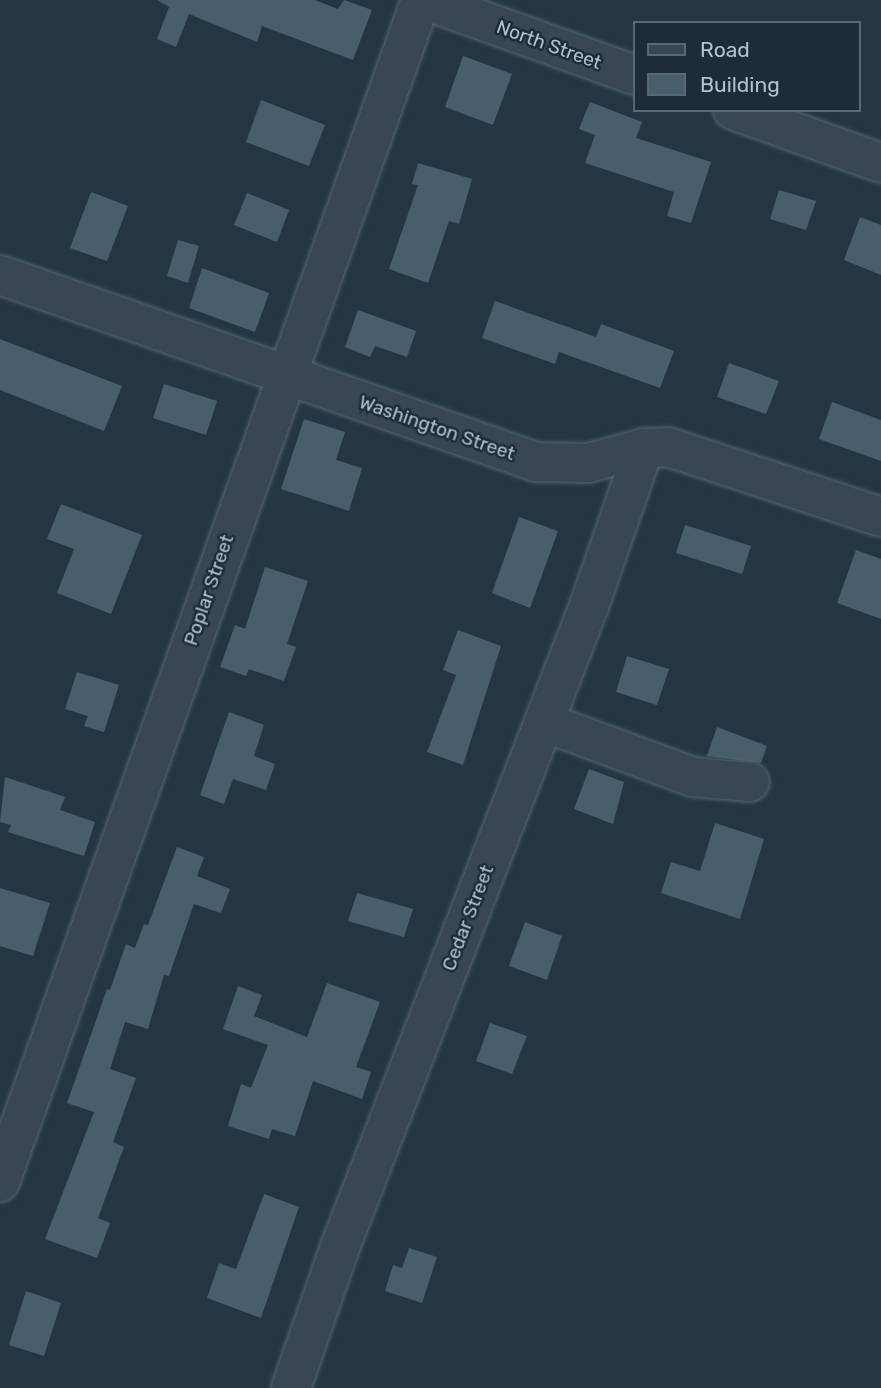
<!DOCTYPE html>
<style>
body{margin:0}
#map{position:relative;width:881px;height:1388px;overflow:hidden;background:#243644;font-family:Rubik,sans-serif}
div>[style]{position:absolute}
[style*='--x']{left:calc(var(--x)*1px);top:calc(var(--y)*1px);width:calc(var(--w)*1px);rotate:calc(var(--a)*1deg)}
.building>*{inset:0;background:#495e6c}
.roads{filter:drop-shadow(0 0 2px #566570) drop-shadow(0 0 2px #566570)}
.minor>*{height:38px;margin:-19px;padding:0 19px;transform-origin:19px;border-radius:19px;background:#384753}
span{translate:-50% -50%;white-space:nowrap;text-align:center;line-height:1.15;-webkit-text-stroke:5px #1d2c39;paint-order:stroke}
.street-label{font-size:19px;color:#b5c2cd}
.legend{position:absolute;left:633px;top:21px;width:228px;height:91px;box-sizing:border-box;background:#1d2c39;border:2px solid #5a6874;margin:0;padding:9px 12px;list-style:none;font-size:21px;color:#b5c2cd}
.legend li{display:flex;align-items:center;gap:14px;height:35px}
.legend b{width:35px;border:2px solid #5a6874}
</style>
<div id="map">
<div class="building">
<i style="clip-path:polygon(157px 0,315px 0,338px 9px,344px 0,372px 10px,353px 60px,262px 26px,257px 42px,189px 14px,176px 47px,157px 39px,169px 7px)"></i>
<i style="clip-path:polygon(463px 56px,512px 74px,493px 125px,445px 107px)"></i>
<i style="clip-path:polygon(261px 100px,325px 125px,309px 166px,246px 142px)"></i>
<i style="clip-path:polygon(590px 102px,642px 122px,636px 138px,711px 162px,691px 223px,667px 216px,674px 192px,585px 163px,595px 135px,579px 129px)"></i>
<i style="clip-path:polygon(418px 163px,472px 179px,459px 224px,449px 221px,428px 283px,389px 269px,418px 185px,412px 184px)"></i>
<i style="clip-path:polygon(779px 190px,816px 201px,806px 230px,770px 219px)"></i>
<i style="clip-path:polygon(91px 192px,128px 206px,107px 261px,70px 248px)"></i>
<i style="clip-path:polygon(247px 193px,289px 210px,277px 242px,234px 225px)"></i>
<i style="clip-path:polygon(860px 217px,881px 225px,881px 275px,844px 260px)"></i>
<i style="clip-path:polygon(178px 240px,199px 246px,188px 283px,167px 276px)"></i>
<i style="clip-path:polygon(202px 268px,269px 293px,255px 332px,189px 308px)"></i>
<i style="clip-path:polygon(495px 301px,596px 337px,601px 324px,674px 351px,660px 388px,559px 352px,555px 364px,482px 338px)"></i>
<i style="clip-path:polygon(358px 310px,416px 331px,407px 357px,375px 346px,370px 357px,345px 347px)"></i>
<i style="clip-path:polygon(0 339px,122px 386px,104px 431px,0 390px)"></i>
<i style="clip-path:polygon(729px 363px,779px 381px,766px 414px,717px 397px)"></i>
<i style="clip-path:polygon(164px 384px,217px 401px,206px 435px,153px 418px)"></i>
<i style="clip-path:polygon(832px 402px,881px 420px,881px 461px,819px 439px)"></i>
<i style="clip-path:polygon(304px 419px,345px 432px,336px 460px,362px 468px,349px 511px,281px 489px)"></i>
<i style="clip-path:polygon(61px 504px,142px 535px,111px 614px,57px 593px,74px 549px,47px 539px)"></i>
<i style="clip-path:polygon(519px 517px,558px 531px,530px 608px,492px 593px)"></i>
<i style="clip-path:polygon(685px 525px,751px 546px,742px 574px,676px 553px)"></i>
<i style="clip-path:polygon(856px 550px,881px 559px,881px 619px,837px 603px)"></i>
<i style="clip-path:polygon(265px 567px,308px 581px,287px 644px,296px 647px,284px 681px,249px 669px,246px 676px,220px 667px,235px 625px,245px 629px)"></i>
<i style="clip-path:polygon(458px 630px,501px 646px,463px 765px,427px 752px,456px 675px,443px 670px)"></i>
<i style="clip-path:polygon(627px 656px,669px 669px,657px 705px,616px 692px)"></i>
<i style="clip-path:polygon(77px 672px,119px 685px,104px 732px,84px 726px,88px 716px,65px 709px)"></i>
<i style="clip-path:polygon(229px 712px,264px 725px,254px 756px,275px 764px,266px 790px,233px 779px,224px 804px,200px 795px)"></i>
<i style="clip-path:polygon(717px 727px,767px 746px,761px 763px,707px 756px)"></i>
<i style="clip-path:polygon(589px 769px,624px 782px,613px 824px,574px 809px)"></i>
<i style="clip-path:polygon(5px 777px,65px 797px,60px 810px,95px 822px,84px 856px,8px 832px,11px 825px,0 822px)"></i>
<i style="clip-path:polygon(715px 823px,764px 839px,740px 919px,661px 893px,671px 862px,700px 871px)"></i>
<i style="clip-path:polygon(177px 847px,204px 857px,197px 876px,230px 889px,221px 913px,194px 904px,169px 976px,164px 975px,148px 1029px,125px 1022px,110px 1069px,136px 1078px,113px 1142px,124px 1147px,98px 1218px,110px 1223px,97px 1258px,45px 1239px,94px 1112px,67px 1103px,107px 989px,110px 990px,126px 944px,135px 948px,144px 924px,148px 925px)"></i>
<i style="clip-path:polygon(0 888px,50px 903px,33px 956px,0 946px)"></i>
<i style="clip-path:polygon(357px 893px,413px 909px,404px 937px,348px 921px)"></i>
<i style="clip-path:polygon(525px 922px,562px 936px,547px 980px,509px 966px)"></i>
<i style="clip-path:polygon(327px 983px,380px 1002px,356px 1067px,371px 1072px,362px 1099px,313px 1081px,295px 1136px,272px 1129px,269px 1139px,228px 1126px,241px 1084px,251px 1088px,268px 1045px,223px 1029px,238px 986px,262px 995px,254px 1016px,307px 1037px)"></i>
<i style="clip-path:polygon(490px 1023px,527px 1036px,512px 1074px,476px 1061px)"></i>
<i style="clip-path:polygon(264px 1194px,299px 1207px,261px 1318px,207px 1298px,219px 1263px,236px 1269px)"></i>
<i style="clip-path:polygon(409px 1248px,437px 1257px,422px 1303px,385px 1291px,393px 1265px,402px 1268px)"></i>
<i style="clip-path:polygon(26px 1291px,61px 1303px,44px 1356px,9px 1345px)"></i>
</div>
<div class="roads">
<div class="minor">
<i style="--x:425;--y:0;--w:222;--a:19.7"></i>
<i style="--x:733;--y:110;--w:157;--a:19.7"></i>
<i style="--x:0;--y:275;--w:568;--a:19.23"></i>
<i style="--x:536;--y:462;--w:52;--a:1.1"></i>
<i style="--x:588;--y:463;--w:58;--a:-15"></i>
<i style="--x:644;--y:448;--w:24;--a:-2"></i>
<i style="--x:668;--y:447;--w:224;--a:18.2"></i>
<i style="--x:544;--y:722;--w:159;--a:20.3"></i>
<i style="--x:693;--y:777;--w:57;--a:5"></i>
<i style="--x:0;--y:1182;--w:1255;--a:-70.4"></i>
<i style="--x:291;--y:1388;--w:149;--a:-70.8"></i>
<i style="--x:340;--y:1247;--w:688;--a:-68.77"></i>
<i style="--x:589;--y:606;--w:167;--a:-70.8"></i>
</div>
</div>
<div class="street-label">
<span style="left:549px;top:45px;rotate:20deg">North Street</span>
<span style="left:437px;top:428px;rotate:19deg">Washington Street</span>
<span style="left:209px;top:590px;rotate:-71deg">Poplar Street</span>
<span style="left:468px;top:918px;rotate:-69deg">Cedar Street</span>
</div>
<ul class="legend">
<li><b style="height:9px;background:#384753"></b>Road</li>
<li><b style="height:19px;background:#495e6c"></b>Building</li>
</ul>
</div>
